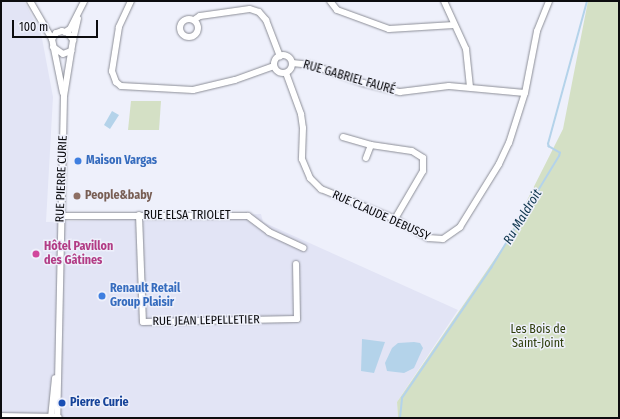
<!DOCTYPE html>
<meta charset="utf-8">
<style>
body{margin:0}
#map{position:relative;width:620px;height:419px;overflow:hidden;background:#eef0fb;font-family:"Fira Sans Condensed",sans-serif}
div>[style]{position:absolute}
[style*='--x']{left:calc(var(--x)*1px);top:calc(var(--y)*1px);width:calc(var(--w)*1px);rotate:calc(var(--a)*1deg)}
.built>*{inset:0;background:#e2e4f5}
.green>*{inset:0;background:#d4e0c5}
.water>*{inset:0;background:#b4d3ea}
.stream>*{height:1.5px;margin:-0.75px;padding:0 0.75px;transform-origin:0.75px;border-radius:0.75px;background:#b4d3ea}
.roads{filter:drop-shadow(0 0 1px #8c8e97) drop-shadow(0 0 1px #8c8e97)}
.minor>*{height:6px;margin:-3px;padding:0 3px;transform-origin:3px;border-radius:3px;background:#fff}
.minor>.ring{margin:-3px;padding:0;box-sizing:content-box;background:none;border:6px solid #fff;border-radius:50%}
.highway>*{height:9px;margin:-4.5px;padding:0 4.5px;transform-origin:4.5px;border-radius:4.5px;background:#fff}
.dots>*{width:11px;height:11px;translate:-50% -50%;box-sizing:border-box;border:2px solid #eef0fb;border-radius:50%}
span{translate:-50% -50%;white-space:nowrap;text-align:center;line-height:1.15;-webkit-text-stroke:3px #eef0fb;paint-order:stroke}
.street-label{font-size:12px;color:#0c0c0f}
.shop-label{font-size:12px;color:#366cbe;font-weight:700}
.left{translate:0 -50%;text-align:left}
.education-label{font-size:12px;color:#785e54;font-weight:700}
.hotel-label{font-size:12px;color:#b23c85;font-weight:700}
.park-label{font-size:12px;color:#2e3e0c}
.transit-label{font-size:12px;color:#164399;font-weight:700}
.water-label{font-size:13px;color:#0d354d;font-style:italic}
.frame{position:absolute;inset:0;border:2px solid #0c0c0f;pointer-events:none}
.scale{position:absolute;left:12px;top:20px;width:86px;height:18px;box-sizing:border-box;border:2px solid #0c0c0f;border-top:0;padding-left:5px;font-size:12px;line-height:14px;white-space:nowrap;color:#0c0c0f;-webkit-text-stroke:3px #eef0fb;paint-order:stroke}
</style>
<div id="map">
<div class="built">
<i style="clip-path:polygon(1px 1px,24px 1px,41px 33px,53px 97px,46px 222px,261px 214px,263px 222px,458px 310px,397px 402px,398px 418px,1px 418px)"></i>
</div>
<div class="green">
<i style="clip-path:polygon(588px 1px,619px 1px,619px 418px,398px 418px,397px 402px,505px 244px,563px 129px)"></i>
<i style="clip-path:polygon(131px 101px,161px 101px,159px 130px,128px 130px)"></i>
</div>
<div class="water">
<i style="clip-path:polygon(112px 111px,119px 115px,110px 129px,104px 125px)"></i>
<i style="clip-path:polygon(362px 339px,385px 342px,374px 373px,361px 371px)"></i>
<i style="clip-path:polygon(414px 342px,420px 343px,423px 348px,414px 368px,404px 373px,387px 371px,385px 363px,392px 348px,398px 343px)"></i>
</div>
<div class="stream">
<i style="--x:400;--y:418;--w:20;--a:-84"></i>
<i style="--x:402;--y:398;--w:158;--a:-55.6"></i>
<i style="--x:491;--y:268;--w:131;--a:-58.7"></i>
<i style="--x:559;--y:156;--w:3;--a:-72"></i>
<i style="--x:560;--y:153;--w:13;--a:-151"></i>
<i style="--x:549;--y:147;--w:3;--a:-108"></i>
<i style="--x:548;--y:144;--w:148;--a:-74.7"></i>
</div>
<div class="roads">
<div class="minor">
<i style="--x:30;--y:1;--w:44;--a:59.9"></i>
<i style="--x:52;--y:39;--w:55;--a:78.5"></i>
<i style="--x:131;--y:1;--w:29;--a:115"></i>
<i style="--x:119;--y:27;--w:45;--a:99"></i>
<i style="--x:112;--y:71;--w:12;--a:70"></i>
<i style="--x:116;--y:82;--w:6;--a:39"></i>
<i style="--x:121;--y:86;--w:72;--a:3.2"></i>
<i style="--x:193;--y:90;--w:43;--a:-13.4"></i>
<i style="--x:235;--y:80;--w:41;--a:-19.7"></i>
<i style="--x:330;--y:1;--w:11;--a:52"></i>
<i style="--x:337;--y:10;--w:55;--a:20.1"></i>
<i style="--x:389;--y:29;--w:65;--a:-3.5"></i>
<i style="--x:444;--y:1;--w:53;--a:65.4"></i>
<i style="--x:466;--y:49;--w:37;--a:84"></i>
<i class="ring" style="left:180px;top:19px;width:12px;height:12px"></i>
<i style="--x:194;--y:20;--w:7;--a:-34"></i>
<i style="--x:200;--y:16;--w:50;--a:-8"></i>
<i style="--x:250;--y:9;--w:9;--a:18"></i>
<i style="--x:259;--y:12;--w:11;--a:49"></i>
<i style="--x:266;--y:20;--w:39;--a:69"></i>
<i style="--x:65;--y:32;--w:6;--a:-31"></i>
<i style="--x:70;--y:29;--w:31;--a:-63"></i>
<i style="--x:52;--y:39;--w:7;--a:-56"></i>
<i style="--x:56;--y:33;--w:6;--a:-18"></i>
<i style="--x:62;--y:31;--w:6;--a:18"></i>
<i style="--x:68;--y:33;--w:9;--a:54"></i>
<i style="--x:73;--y:40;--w:57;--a:99.1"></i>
<i style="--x:64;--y:96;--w:322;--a:91.2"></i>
<i style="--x:73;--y:40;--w:22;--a:-77"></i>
<i style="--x:53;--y:47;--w:12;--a:35"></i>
<i style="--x:63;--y:54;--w:9;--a:-21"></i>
<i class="ring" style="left:274px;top:55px;width:12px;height:12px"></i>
<i style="--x:292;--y:63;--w:20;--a:6"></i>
<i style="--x:312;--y:65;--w:54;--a:19.4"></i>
<i style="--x:363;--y:83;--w:38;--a:14"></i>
<i style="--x:400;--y:92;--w:49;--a:-7"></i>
<i style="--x:449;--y:86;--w:76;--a:5.3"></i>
<i style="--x:286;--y:73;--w:44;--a:69.9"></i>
<i style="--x:301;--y:114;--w:14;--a:82"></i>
<i style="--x:303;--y:128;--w:31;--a:92"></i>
<i style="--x:302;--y:159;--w:21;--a:67"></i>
<i style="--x:310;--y:178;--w:16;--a:45"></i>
<i style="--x:321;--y:189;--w:80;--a:22.1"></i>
<i style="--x:395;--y:219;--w:38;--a:30"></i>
<i style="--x:428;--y:238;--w:15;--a:4"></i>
<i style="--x:443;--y:239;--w:21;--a:-35"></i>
<i style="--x:460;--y:227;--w:74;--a:-58.2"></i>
<i style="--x:499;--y:164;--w:23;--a:-65"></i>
<i style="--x:509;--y:143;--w:52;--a:-72.3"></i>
<i style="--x:525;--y:93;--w:63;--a:-79"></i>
<i style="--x:537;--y:31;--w:32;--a:-68"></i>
<i style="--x:343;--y:137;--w:29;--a:16"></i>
<i style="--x:371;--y:145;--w:41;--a:8.3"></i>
<i style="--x:412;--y:151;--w:13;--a:32"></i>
<i style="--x:423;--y:158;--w:13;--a:90"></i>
<i style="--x:423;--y:171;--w:56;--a:120.3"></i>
<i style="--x:366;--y:158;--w:14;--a:-69"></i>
<i style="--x:139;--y:215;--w:107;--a:87.9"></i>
<i style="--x:143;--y:322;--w:154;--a:-1.1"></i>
<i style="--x:297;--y:319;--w:55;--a:-91"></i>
<i style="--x:61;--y:216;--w:187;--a:0"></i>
<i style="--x:248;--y:216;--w:26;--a:37"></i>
<i style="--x:269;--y:232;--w:38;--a:25"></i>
<i style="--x:51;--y:418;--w:40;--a:-84.3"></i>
</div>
<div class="highway">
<i style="--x:1;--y:417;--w:56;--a:1"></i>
</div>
</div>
<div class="dots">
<i style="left:78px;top:161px;background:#3f7fe0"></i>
<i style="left:77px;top:196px;background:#8d6e63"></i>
<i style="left:36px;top:254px;background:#d1479c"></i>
<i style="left:102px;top:296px;background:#3f7fe0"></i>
<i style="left:62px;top:403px;background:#1a4fb4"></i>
</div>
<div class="street-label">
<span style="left:349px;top:78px;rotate:16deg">RUE GABRIEL FAURÉ</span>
<span style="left:62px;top:179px;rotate:-88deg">RUE PIERRE CURIE</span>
<span style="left:187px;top:216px">RUE ELSA TRIOLET</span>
<span style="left:381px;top:216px;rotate:24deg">RUE CLAUDE DEBUSSY</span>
<span style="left:206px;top:321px;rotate:-1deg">RUE JEAN LEPELLETIER</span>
</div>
<div class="shop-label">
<span class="left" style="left:86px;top:161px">Maison Vargas</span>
<span class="left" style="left:110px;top:296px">Renault Retail<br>Group Plaisir</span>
</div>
<div class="education-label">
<span class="left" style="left:85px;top:196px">People&amp;baby</span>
</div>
<div class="hotel-label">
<span class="left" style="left:44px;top:254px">Hôtel Pavillon<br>des Gâtines</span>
</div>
<div class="park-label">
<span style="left:538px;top:337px">Les Bois de<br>Saint-Joint</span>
</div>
<div class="transit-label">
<span class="left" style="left:70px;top:403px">Pierre Curie</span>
</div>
<div class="water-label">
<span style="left:523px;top:217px;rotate:-59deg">Ru Maldroit</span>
</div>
<div class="frame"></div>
<div class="scale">100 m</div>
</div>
